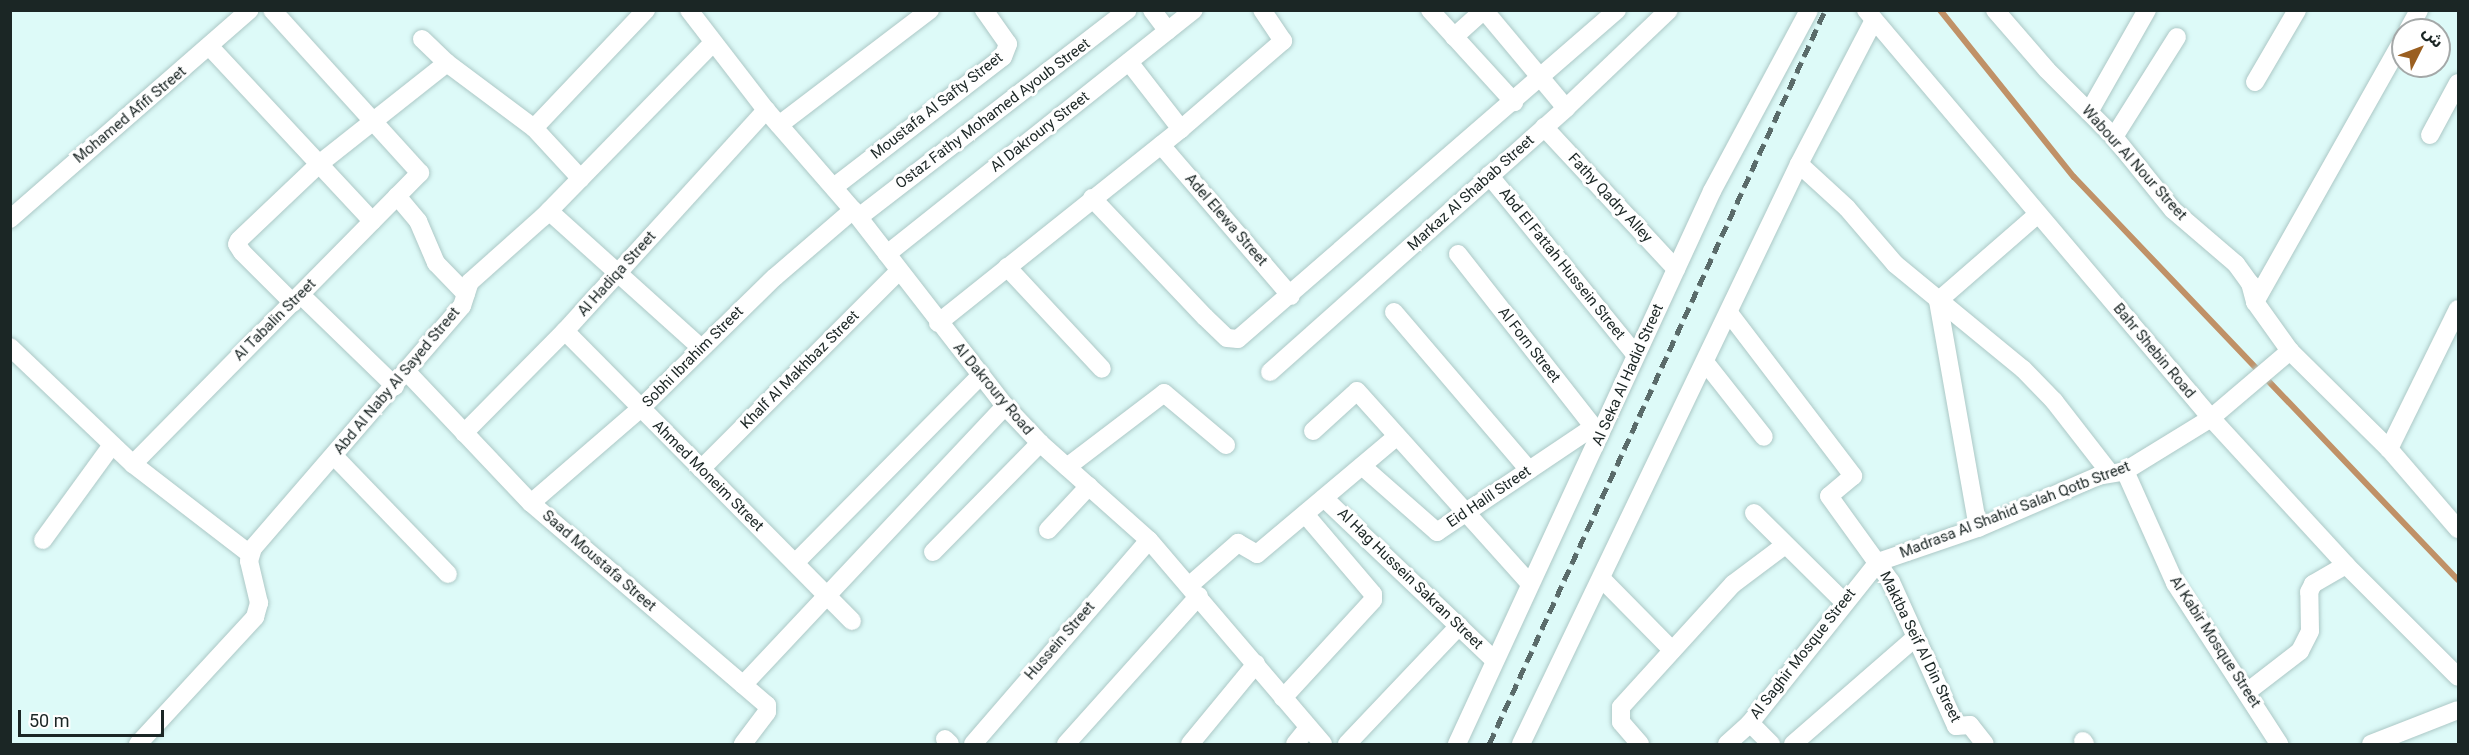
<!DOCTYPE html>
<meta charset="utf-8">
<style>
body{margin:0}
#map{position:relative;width:2469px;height:755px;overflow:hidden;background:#ddfaf8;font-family:Roboto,"Noto Sans Arabic",sans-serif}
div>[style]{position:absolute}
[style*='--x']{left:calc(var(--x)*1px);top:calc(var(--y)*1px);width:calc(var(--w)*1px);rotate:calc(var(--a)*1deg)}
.stream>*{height:6px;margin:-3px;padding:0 3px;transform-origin:3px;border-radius:3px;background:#c09167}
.roads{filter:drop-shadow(0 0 2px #acc8c6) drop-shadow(0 0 2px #acc8c6)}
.street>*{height:18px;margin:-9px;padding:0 9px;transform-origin:9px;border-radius:9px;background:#fff}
.rail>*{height:4.5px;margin-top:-2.25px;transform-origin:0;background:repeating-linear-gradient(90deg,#5a6b6a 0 12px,transparent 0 18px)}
span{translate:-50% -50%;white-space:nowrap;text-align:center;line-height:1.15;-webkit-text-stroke:6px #fff;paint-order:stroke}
.street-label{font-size:15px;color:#1b2625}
.frame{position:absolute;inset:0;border:12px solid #1b2625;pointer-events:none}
.north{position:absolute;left:2391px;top:18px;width:60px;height:60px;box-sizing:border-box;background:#fff;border:2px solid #a4a8a8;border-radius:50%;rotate:48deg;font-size:16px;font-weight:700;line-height:24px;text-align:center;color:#1b2625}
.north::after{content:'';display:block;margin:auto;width:21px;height:27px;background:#9a5f20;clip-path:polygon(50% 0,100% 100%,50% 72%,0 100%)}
.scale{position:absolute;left:18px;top:710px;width:146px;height:27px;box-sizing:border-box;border:3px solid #1b2625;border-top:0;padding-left:8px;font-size:18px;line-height:21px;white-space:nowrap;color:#1b2625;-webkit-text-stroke:4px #fff;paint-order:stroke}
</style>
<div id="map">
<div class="stream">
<i style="--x:1940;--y:10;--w:214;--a:51.3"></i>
<i style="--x:2074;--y:177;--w:557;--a:46.38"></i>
</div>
<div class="roads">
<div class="street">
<i style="--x:689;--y:10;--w:126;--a:52.4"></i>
<i style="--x:766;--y:110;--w:133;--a:49"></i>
<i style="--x:853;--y:210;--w:248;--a:52.2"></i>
<i style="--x:1005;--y:406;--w:51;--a:46.6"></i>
<i style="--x:1040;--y:443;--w:146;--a:41.7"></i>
<i style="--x:1149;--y:540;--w:268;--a:49.5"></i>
<i style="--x:1152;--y:10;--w:26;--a:53"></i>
<i style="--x:1430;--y:10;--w:125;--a:47.6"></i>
<i style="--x:1484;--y:10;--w:128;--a:50.1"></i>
<i style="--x:1866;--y:10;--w:534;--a:49.78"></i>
<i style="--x:2211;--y:418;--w:200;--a:47.4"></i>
<i style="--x:2346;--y:565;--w:158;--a:45"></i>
<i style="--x:1995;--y:10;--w:79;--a:49.1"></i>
<i style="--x:2047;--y:70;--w:95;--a:45"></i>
<i style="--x:2114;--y:137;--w:94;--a:51.1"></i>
<i style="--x:2173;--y:210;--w:83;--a:40.6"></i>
<i style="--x:2236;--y:264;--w:24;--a:54"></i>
<i style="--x:2250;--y:283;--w:20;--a:75"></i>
<i style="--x:2255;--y:302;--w:60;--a:54.5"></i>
<i style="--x:2290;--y:351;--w:139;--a:44.7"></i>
<i style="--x:2389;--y:449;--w:106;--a:49.2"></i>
<i style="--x:2408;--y:30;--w:23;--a:-61"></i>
<i style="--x:1454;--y:37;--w:40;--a:-42"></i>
<i style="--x:422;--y:39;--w:35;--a:44"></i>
<i style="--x:447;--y:63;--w:109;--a:36.8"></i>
<i style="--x:534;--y:128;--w:69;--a:47.3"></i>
<i style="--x:210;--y:47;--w:238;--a:47"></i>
<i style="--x:1129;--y:62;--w:85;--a:52.2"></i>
<i style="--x:2255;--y:82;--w:83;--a:-59.7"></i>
<i style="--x:2089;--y:112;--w:117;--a:-60.4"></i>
<i style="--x:779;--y:125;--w:190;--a:-37.3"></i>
<i style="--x:1544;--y:127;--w:194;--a:47.1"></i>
<i style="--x:534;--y:128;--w:163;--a:-46.5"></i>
<i style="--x:2430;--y:135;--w:59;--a:-61.7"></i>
<i style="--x:2114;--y:137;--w:118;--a:-57.8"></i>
<i style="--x:1161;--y:145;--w:199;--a:49.3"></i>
<i style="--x:1799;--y:164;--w:65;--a:42.5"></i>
<i style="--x:1847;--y:208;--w:74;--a:49.4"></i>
<i style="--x:1895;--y:264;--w:166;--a:39.4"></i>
<i style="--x:2023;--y:369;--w:45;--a:45.9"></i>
<i style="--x:2054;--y:401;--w:91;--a:52.1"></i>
<i style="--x:1489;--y:175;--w:231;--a:50.8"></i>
<i style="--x:834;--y:187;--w:213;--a:-37.6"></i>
<i style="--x:1003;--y:57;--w:14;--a:-69"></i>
<i style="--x:1008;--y:44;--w:42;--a:-125.2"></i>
<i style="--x:397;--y:196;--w:33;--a:50"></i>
<i style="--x:418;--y:221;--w:46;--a:66.8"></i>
<i style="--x:436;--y:263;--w:43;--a:45.9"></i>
<i style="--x:1092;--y:198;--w:164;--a:46.5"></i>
<i style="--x:1205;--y:317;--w:30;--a:44"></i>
<i style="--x:1227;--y:338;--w:11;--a:5"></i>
<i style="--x:1238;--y:339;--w:502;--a:-40.96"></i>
<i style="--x:549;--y:211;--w:203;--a:42"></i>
<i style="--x:859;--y:217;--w:339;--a:-37.6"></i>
<i style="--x:10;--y:219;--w:318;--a:-41.1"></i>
<i style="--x:887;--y:254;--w:392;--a:-38.5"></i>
<i style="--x:1458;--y:254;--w:229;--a:51.9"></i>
<i style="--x:1007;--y:267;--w:139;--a:47"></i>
<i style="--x:301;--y:295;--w:131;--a:44.1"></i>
<i style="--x:1938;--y:301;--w:230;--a:80"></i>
<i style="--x:1938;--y:301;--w:131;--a:-41"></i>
<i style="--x:2255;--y:302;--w:302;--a:-60.6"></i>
<i style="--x:293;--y:303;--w:72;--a:-135"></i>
<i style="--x:242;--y:252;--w:9;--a:-122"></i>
<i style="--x:237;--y:244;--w:4;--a:-63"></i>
<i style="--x:239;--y:240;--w:110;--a:-43.5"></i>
<i style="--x:319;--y:164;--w:163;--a:-38.3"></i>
<i style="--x:1394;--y:312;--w:208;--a:49.5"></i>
<i style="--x:1729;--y:313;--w:205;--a:52.7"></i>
<i style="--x:1853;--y:476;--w:31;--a:140"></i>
<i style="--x:1829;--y:496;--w:106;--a:54.2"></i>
<i style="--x:1891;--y:582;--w:158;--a:65.7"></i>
<i style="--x:1956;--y:726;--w:14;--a:-4"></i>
<i style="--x:1970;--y:725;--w:24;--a:52"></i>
<i style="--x:938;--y:323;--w:311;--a:-38.6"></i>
<i style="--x:1181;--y:129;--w:135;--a:-40.8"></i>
<i style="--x:1283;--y:41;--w:37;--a:-124"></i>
<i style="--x:565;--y:331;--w:408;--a:45.3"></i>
<i style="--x:10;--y:347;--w:170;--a:43.6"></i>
<i style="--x:133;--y:464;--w:148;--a:37.6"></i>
<i style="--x:1705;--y:362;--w:95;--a:51.8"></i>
<i style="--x:407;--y:372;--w:180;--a:46.6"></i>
<i style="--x:531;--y:503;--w:311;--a:40.6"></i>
<i style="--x:767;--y:705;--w:7;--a:90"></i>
<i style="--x:767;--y:712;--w:40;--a:127"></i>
<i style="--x:1270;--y:372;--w:397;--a:-41.7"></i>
<i style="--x:1566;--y:108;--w:142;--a:-43.6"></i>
<i style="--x:1313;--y:431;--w:59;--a:-42.3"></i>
<i style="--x:1357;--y:391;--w:259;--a:48.1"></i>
<i style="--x:464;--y:433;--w:144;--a:-45.3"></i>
<i style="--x:565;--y:331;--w:299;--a:-47.7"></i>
<i style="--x:2389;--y:449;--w:156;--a:-63.8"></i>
<i style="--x:334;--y:456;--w:164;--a:46"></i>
<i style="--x:133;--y:464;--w:409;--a:-45.4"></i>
<i style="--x:420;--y:173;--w:220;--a:-132.2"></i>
<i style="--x:1362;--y:466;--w:100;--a:41.3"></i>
<i style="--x:1437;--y:532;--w:188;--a:-33.9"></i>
<i style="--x:1067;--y:467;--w:122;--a:-37.3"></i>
<i style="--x:1164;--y:393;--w:81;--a:40"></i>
<i style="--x:701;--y:469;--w:280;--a:-45"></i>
<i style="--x:2125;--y:471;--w:123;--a:65.9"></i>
<i style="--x:2175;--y:583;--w:192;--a:57.1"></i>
<i style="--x:1324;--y:498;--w:236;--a:43.6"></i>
<i style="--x:531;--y:503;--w:145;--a:-40.8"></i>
<i style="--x:641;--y:408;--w:187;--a:-44.4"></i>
<i style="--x:775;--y:277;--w:103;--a:-40.7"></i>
<i style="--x:1754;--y:513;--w:125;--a:44.7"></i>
<i style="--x:1048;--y:530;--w:60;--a:-47"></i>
<i style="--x:43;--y:540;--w:117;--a:-54"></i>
<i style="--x:933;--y:552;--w:153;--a:-45.5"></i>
<i style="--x:795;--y:563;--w:263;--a:-45.3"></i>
<i style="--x:1602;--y:579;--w:100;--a:45.4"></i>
<i style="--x:1190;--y:585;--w:64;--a:-41.2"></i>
<i style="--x:1238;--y:543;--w:22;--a:30"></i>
<i style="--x:1257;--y:554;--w:182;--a:-40.1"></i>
<i style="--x:743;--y:685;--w:383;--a:-46.8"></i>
<i style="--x:2247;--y:692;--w:67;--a:-37.7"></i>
<i style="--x:2300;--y:651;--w:22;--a:-63"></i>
<i style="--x:2310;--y:631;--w:39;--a:-91"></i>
<i style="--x:2309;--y:592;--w:9;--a:-63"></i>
<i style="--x:2313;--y:584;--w:38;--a:-30"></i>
<i style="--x:1283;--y:698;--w:133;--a:-47.4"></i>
<i style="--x:1373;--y:600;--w:6;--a:-90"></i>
<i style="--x:1373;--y:594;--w:105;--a:-130.4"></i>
<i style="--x:1750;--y:723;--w:30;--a:45"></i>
<i style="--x:945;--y:739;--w:7;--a:45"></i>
<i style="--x:2083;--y:741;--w:4;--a:56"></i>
<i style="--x:138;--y:744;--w:173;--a:-47.3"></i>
<i style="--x:255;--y:617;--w:15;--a:-74"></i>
<i style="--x:259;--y:603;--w:43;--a:-103.4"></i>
<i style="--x:249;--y:561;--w:14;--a:-73"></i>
<i style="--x:253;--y:548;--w:320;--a:-49.2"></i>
<i style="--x:462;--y:306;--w:25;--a:-72"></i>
<i style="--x:470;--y:282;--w:98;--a:-41.7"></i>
<i style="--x:543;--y:217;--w:243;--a:-45.7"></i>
<i style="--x:973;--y:744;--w:269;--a:-49.2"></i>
<i style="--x:1066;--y:744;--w:199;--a:-48.1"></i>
<i style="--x:1190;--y:744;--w:104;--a:-50.5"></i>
<i style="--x:1295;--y:744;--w:21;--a:-51"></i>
<i style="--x:1347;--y:744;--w:163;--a:-46.5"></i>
<i style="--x:1457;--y:744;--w:609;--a:-65.24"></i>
<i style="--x:1712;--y:191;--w:205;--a:-61.8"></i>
<i style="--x:1521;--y:744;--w:643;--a:-64.39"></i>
<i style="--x:1799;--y:164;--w:162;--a:-62.5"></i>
<i style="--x:1640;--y:744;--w:29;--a:-131"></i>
<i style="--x:1621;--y:722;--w:15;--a:-90"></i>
<i style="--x:1621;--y:707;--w:166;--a:-47.7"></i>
<i style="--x:1733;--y:584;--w:65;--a:-36.9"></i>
<i style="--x:1727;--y:744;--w:31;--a:-42"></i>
<i style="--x:1750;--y:723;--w:206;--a:-51.5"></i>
<i style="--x:1878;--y:562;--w:106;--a:-18.8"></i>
<i style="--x:1978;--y:528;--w:131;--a:-23.4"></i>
<i style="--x:2098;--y:476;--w:27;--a:-10"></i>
<i style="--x:2125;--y:471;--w:101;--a:-31.6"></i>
<i style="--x:2211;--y:418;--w:104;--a:-40.3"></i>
<i style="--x:1793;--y:744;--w:163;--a:-41"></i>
<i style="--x:2371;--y:744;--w:93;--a:-21.3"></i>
</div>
</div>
<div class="rail">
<i style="--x:1489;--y:744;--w:807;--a:-65.4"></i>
</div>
<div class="street-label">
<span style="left:937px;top:106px;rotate:-38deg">Moustafa Al Safty Street</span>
<span style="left:993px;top:114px;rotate:-37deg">Ostaz Fathy Mohamed Ayoub Street</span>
<span style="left:130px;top:115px;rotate:-40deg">Mohamed Afifi Street</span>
<span style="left:1040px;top:132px;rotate:-38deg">Al Dakroury Street</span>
<span style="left:2134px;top:163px;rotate:48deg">Wabour Al Nour Street</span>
<span style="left:1471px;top:193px;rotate:-42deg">Markaz Al Shabab Street</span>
<span style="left:1610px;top:198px;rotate:47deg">Fathy Qadry Alley</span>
<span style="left:1226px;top:220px;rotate:49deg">Adel Elewa Street</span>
<span style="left:1562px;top:264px;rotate:51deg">Abd El Fattah Hussein Street</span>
<span style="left:617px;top:274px;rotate:-48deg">Al Hadiqa Street</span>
<span style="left:275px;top:320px;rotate:-45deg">Al Tabalin Street</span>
<span style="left:1529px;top:345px;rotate:52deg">Al Forn Street</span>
<span style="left:2154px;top:351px;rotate:50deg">Bahr Shebin Road</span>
<span style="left:693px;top:357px;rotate:-45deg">Sobhi Ibrahim Street</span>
<span style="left:800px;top:370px;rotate:-45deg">Khalf Al Makhbaz Street</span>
<span style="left:1628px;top:375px;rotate:-66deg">Al Seka Al Hadid Street</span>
<span style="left:397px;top:381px;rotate:-50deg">Abd Al Naby Al Sayed Street</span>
<span style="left:993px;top:389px;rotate:50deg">Al Dakroury Road</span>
<span style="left:708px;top:476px;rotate:45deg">Ahmed Moneim Street</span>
<span style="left:1489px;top:497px;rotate:-34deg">Eid Halil Street</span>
<span style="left:2015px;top:510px;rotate:-21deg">Madrasa Al Shahid Salah Qotb Street</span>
<span style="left:599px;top:561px;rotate:41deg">Saad Moustafa Street</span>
<span style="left:1410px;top:579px;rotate:44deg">Al Hag Hussein Sakran Street</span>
<span style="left:1060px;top:641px;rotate:-49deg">Hussein Street</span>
<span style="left:2215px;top:642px;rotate:57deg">Al Kabir Mosque Street</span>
<span style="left:1920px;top:647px;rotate:64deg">Maktba Seif Al Din Street</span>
<span style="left:1803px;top:654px;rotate:-52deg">Al Saghir Mosque Street</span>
</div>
<div class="frame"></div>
<div class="north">ش</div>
<div class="scale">50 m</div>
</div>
